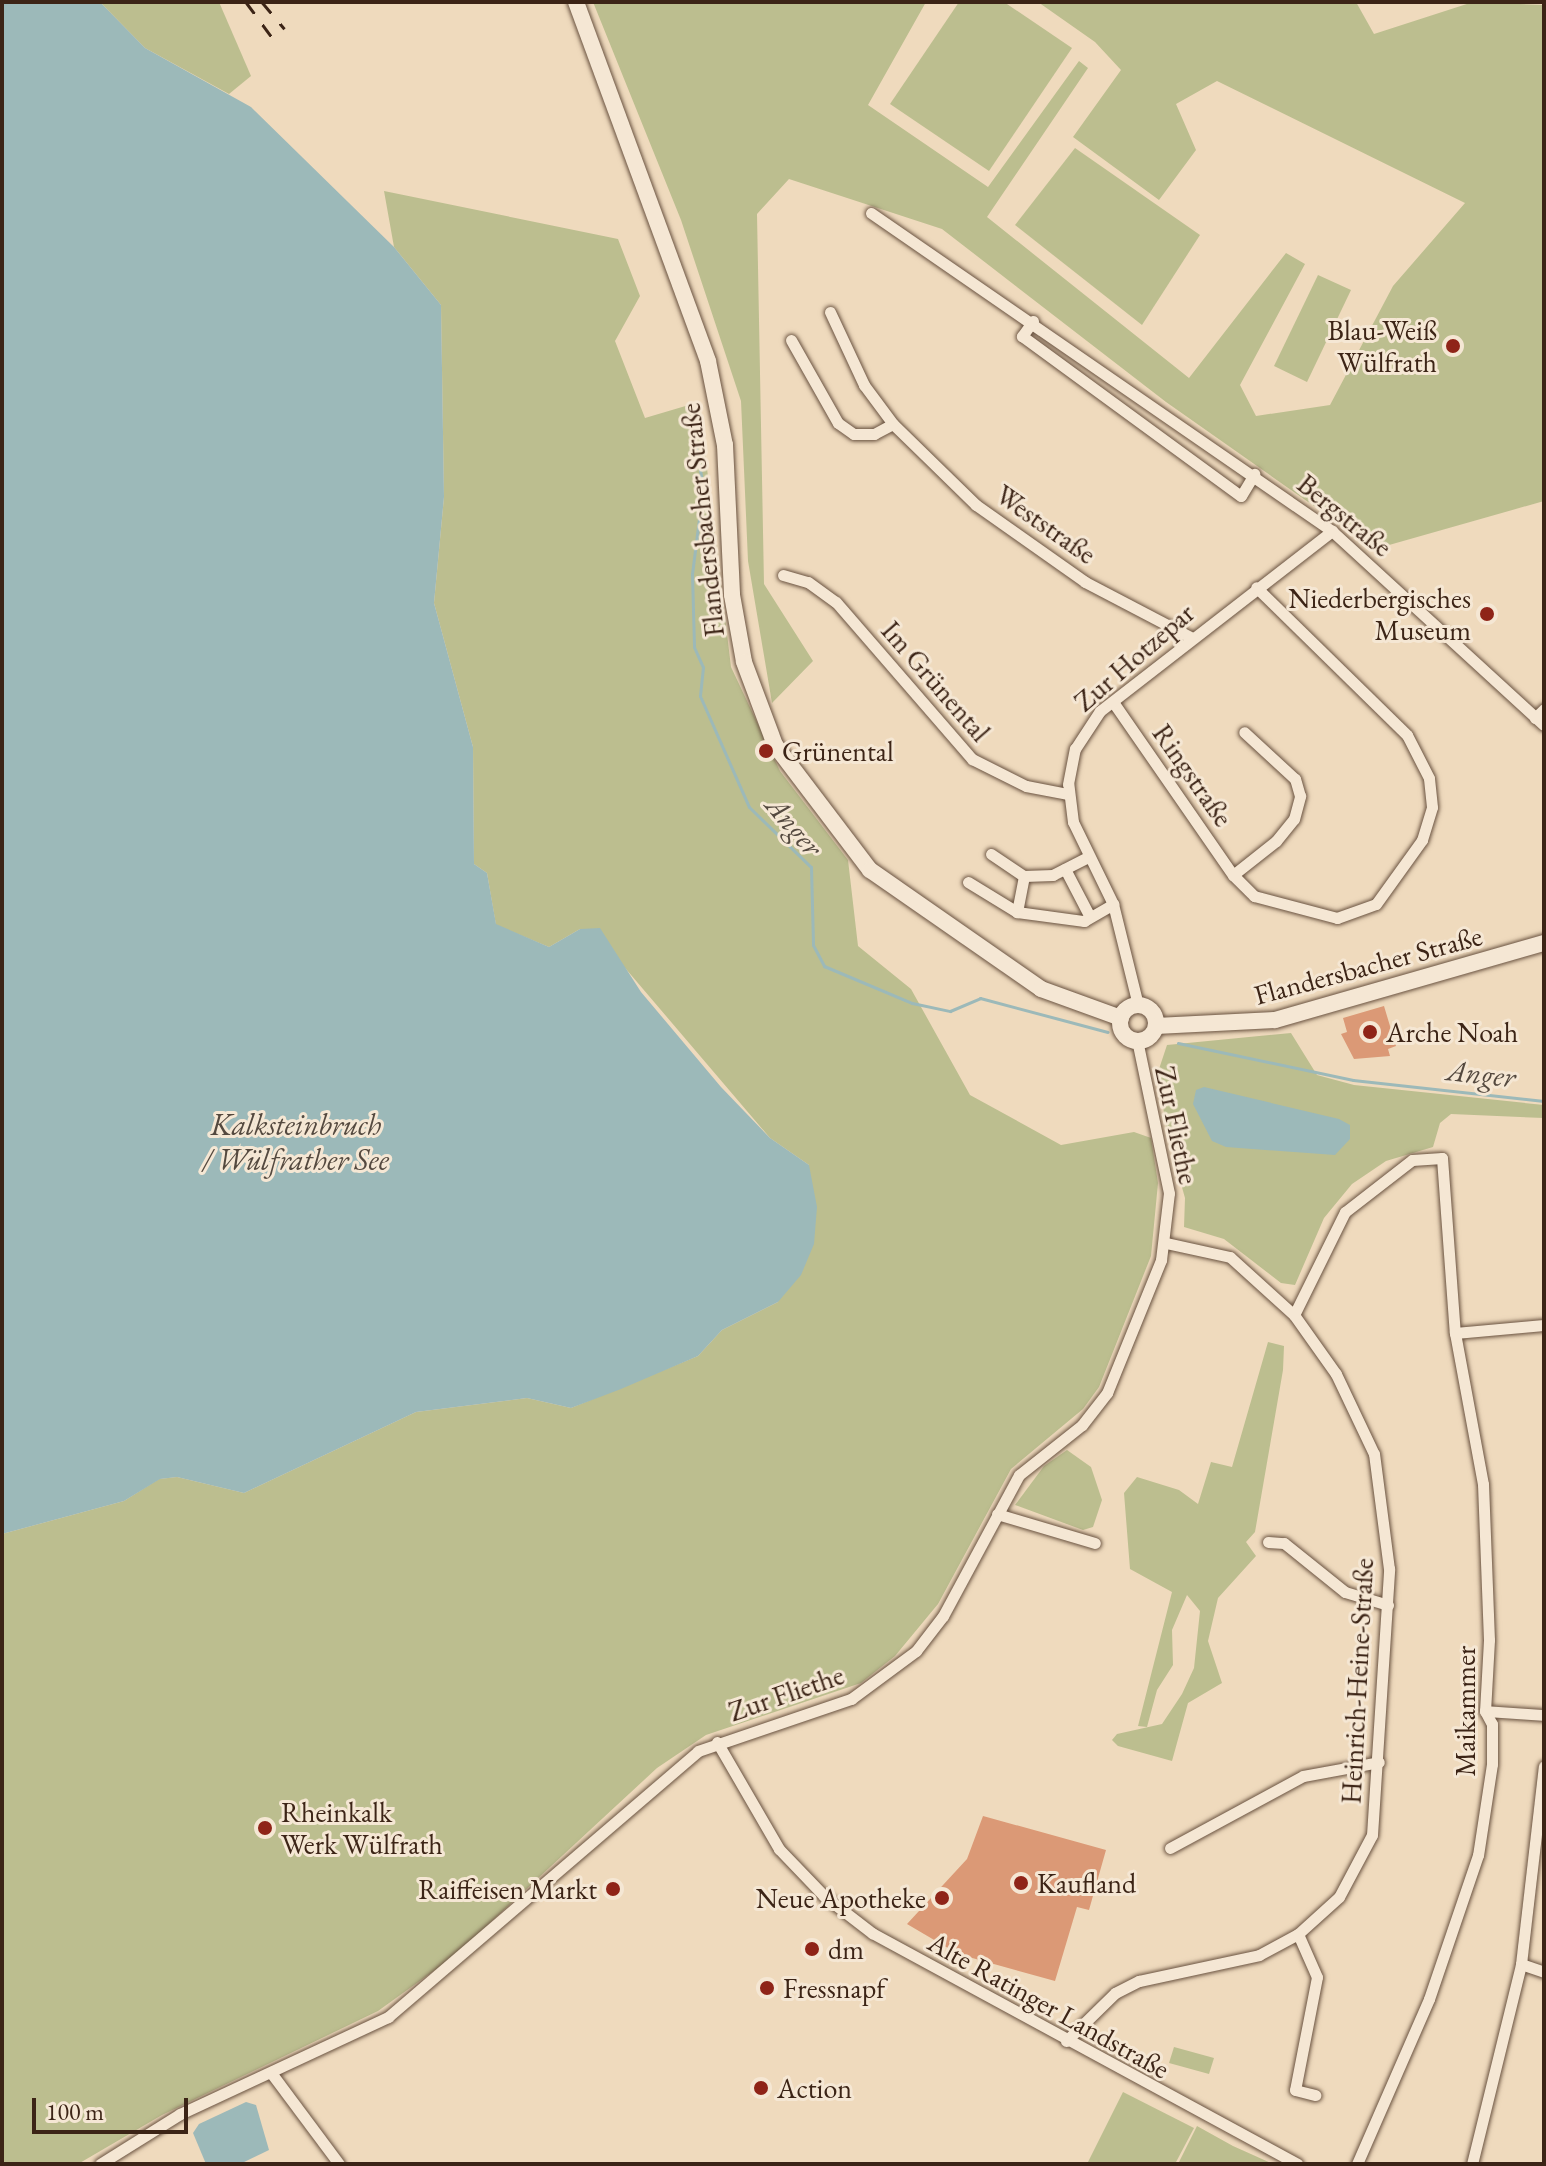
<!DOCTYPE html>
<meta charset="utf-8">
<style>
body{margin:0}
#map{position:relative;width:1546px;height:2166px;overflow:hidden;background:#efdabd;font-family:"EB Garamond",serif}
div>[style]{position:absolute}
[style*='--x']{left:calc(var(--x)*1px);top:calc(var(--y)*1px);width:calc(var(--w)*1px);rotate:calc(var(--a)*1deg)}
.green>*{inset:0;background:#bcbe8f}
.water>*{inset:0;background:#9cb9b9}
.stream>*{height:3px;margin:-1.5px;padding:0 1.5px;transform-origin:1.5px;border-radius:1.5px;background:#9cb9b9}
.building>*{inset:0;background:#db9976}
.roads{filter:drop-shadow(0 0 2px #695240) drop-shadow(0 0 2px #695240)}
.street>*{height:11px;margin:-5.5px;padding:0 5.5px;transform-origin:5.5px;border-radius:5.5px;background:#f5e7d4}
.secondary>*{height:16px;margin:-8px;padding:0 8px;transform-origin:8px;border-radius:8px;background:#f5e7d4}
.secondary>.ring{margin:-8px;padding:0;box-sizing:content-box;background:none;border:16px solid #f5e7d4;border-radius:50%}
.rail>*{height:3px;margin-top:-1.5px;transform-origin:0;background:repeating-linear-gradient(90deg,#3c2416 0 14px,transparent 0 28px)}
.dots>*{width:22px;height:22px;translate:-50% -50%;box-sizing:border-box;border:4px solid #f5e7d4;border-radius:50%}
span{translate:-50% -50%;white-space:nowrap;text-align:center;line-height:1.15;-webkit-text-stroke:6px #f5e7d4;paint-order:stroke}
.poi-label{font-size:28px;color:#3c2416}
.right{translate:-100% -50%;text-align:right}
.left{translate:0 -50%;text-align:left}
.street-label{font-size:28px;color:#3c2416}
.water-label{font-size:30px;color:#54493f;font-style:italic}
.frame{position:absolute;inset:0;border:4px solid #3c2416;pointer-events:none}
.scale{position:absolute;left:32px;top:2098px;width:156px;height:36px;box-sizing:border-box;border:4px solid #3c2416;border-top:0;padding-left:10px;font-size:24px;line-height:28px;white-space:nowrap;color:#3c2416;-webkit-text-stroke:6px #f5e7d4;paint-order:stroke}
</style>
<div id="map">
<div class="green">
<i style="clip-path:polygon(100px 2px,219px 2px,251px 76px,229px 94px,145px 48px)"></i>
<i style="clip-path:polygon(593px 2px,926px 2px,868px 105px,988px 187px,1079px 61px,1088px 68px,987px 217px,1189px 378px,1286px 253px,1305px 264px,1240px 385px,1256px 416px,1330px 405px,1393px 286px,1465px 203px,1217px 81px,1176px 104px,1196px 150px,1159px 200px,1073px 137px,1121px 70px,1095px 42px,1038px 2px,1356px 2px,1374px 34px,1473px 2px,1544px 5px,1544px 501px,1375px 549px,1166px 402px,942px 229px,789px 179px,757px 214px,764px 584px,813px 661px,772px 703px,748px 561px,741px 401px,681px 220px)"></i>
<i style="clip-path:polygon(959px 2px,1004px 2px,1072px 48px,989px 171px,890px 104px)"></i>
<i style="clip-path:polygon(1075px 148px,1200px 235px,1142px 325px,1015px 225px)"></i>
<i style="clip-path:polygon(384px 191px,618px 239px,640px 296px,615px 341px,645px 418px,699px 402px,731px 667px,780px 771px,848px 860px,858px 946px,911px 989px,970px 1095px,1061px 1145px,1134px 1132px,1151px 1138px,1158px 1183px,1151px 1256px,1099px 1387px,1083px 1409px,1011px 1469px,938px 1604px,895px 1656px,861px 1683px,706px 1735px,657px 1768px,453px 1957px,378px 2011px,162px 2115px,78px 2164px,2px 2164px,2px 1534px,124px 1501px,159px 1479px,177px 1477px,244px 1493px,416px 1412px,527px 1398px,571px 1408px,698px 1356px,722px 1330px,778px 1302px,809px 1165px,770px 1138px,620px 962px,580px 929px,549px 947px,496px 925px,487px 873px,474px 864px,473px 747px,434px 603px,444px 497px,441px 305px,394px 247px)"></i>
<i style="clip-path:polygon(1318px 275px,1351px 290px,1307px 382px,1274px 366px)"></i>
<i style="clip-path:polygon(1291px 1033px,1317px 1075px,1354px 1085px,1544px 1105px,1544px 1118px,1451px 1114px,1440px 1123px,1433px 1147px,1386px 1161px,1352px 1184px,1324px 1218px,1295px 1285px,1281px 1283px,1224px 1239px,1184px 1227px,1185px 1198px,1167px 1134px,1158px 1072px,1167px 1045px)"></i>
<i style="clip-path:polygon(1268px 1342px,1284px 1346px,1283px 1370px,1255px 1532px,1246px 1542px,1256px 1556px,1218px 1598px,1208px 1641px,1222px 1683px,1188px 1703px,1172px 1761px,1118px 1746px,1112px 1740px,1117px 1734px,1162px 1724px,1182px 1694px,1194px 1668px,1200px 1611px,1187px 1595px,1172px 1630px,1173px 1665px,1157px 1690px,1147px 1727px,1138px 1726px,1172px 1592px,1130px 1569px,1124px 1493px,1137px 1477px,1179px 1490px,1198px 1504px,1211px 1462px,1232px 1467px)"></i>
<i style="clip-path:polygon(1067px 1450px,1091px 1467px,1102px 1500px,1093px 1527px,1083px 1530px,1015px 1505px,1044px 1466px)"></i>
<i style="clip-path:polygon(1174px 2047px,1214px 2058px,1209px 2074px,1169px 2063px)"></i>
<i style="clip-path:polygon(1123px 2092px,1194px 2128px,1175px 2164px,1087px 2164px)"></i>
<i style="clip-path:polygon(1197px 2126px,1233px 2146px,1273px 2164px,1178px 2164px)"></i>
</div>
<div class="water">
<i style="clip-path:polygon(2px 2px,100px 2px,145px 48px,251px 107px,394px 247px,441px 305px,444px 497px,434px 603px,473px 747px,474px 864px,487px 873px,496px 924px,549px 947px,580px 929px,600px 928px,641px 992px,721px 1087px,770px 1138px,809px 1165px,817px 1207px,814px 1244px,801px 1275px,778px 1302px,722px 1330px,698px 1356px,621px 1389px,571px 1408px,527px 1398px,416px 1412px,244px 1493px,177px 1477px,160px 1479px,124px 1501px,2px 1534px)"></i>
<i style="clip-path:polygon(1204px 1087px,1339px 1119px,1350px 1125px,1350px 1139px,1335px 1155px,1226px 1147px,1212px 1141px,1193px 1104px,1196px 1090px)"></i>
<i style="clip-path:polygon(246px 2102px,256px 2105px,269px 2150px,240px 2164px,206px 2164px,193px 2133px,199px 2124px)"></i>
</div>
<div class="stream">
<i style="--x:692;--y:425;--w:63;--a:79.9"></i>
<i style="--x:703;--y:487;--w:88;--a:97.2"></i>
<i style="--x:692;--y:574;--w:73;--a:88.4"></i>
<i style="--x:694;--y:647;--w:22;--a:66"></i>
<i style="--x:703;--y:667;--w:29;--a:96"></i>
<i style="--x:700;--y:696;--w:121;--a:66.2"></i>
<i style="--x:749;--y:807;--w:86;--a:44.1"></i>
<i style="--x:811;--y:867;--w:78;--a:88.5"></i>
<i style="--x:813;--y:945;--w:24;--a:62"></i>
<i style="--x:824;--y:966;--w:95;--a:22.8"></i>
<i style="--x:912;--y:1003;--w:39;--a:12"></i>
<i style="--x:950;--y:1011;--w:33;--a:-23"></i>
<i style="--x:980;--y:998;--w:132;--a:14.9"></i>
<i style="--x:1178;--y:1043;--w:179;--a:11.9"></i>
<i style="--x:1353;--y:1080;--w:192;--a:6.3"></i>
</div>
<div class="building">
<i style="clip-path:polygon(1384px 1006px,1396px 1046px,1388px 1049px,1390px 1056px,1354px 1059px,1341px 1034px,1347px 1032px,1343px 1018px)"></i>
<i style="clip-path:polygon(983px 1816px,1106px 1850px,1089px 1910px,1077px 1907px,1055px 1981px,958px 1954px,907px 1924px,967px 1859px)"></i>
</div>
<div class="roads">
<div class="street">
<i style="--x:871;--y:213;--w:560;--a:34.6"></i>
<i style="--x:1332;--y:531;--w:287;--a:42.5"></i>
<i style="--x:830;--y:312;--w:81;--a:65"></i>
<i style="--x:864;--y:385;--w:49;--a:53.4"></i>
<i style="--x:893;--y:424;--w:116;--a:44.3"></i>
<i style="--x:976;--y:505;--w:133;--a:35.2"></i>
<i style="--x:1085;--y:582;--w:119;--a:27.6"></i>
<i style="--x:1033;--y:321;--w:19;--a:126"></i>
<i style="--x:1022;--y:336;--w:271;--a:36.2"></i>
<i style="--x:1241;--y:496;--w:26;--a:-59"></i>
<i style="--x:791;--y:340;--w:95;--a:60.5"></i>
<i style="--x:838;--y:423;--w:19;--a:35"></i>
<i style="--x:854;--y:434;--w:20;--a:0"></i>
<i style="--x:874;--y:434;--w:21;--a:-28"></i>
<i style="--x:783;--y:575;--w:26;--a:16"></i>
<i style="--x:808;--y:582;--w:34;--a:36"></i>
<i style="--x:836;--y:602;--w:208;--a:49.1"></i>
<i style="--x:972;--y:759;--w:60;--a:26.6"></i>
<i style="--x:1026;--y:786;--w:43;--a:10.8"></i>
<i style="--x:1113;--y:702;--w:211;--a:55.3"></i>
<i style="--x:1233;--y:875;--w:30;--a:45"></i>
<i style="--x:1254;--y:896;--w:86;--a:14.8"></i>
<i style="--x:1337;--y:918;--w:41;--a:-19.7"></i>
<i style="--x:1376;--y:904;--w:79;--a:-54.3"></i>
<i style="--x:1422;--y:840;--w:34;--a:-73"></i>
<i style="--x:1432;--y:807;--w:29;--a:-96"></i>
<i style="--x:1429;--y:778;--w:48;--a:-117.1"></i>
<i style="--x:1407;--y:735;--w:211;--a:-135.6"></i>
<i style="--x:1535;--y:718;--w:13;--a:-45"></i>
<i style="--x:991;--y:854;--w:40;--a:34"></i>
<i style="--x:1088;--y:857;--w:39;--a:153"></i>
<i style="--x:1053;--y:875;--w:29;--a:178"></i>
<i style="--x:1024;--y:876;--w:37;--a:101"></i>
<i style="--x:1017;--y:912;--w:68;--a:7.7"></i>
<i style="--x:1084;--y:921;--w:34;--a:-30"></i>
<i style="--x:1065;--y:869;--w:54;--a:62.5"></i>
<i style="--x:1233;--y:875;--w:55;--a:-38.3"></i>
<i style="--x:1276;--y:841;--w:28;--a:-51"></i>
<i style="--x:1294;--y:819;--w:24;--a:-75"></i>
<i style="--x:1300;--y:796;--w:18;--a:-106"></i>
<i style="--x:1295;--y:779;--w:69;--a:-137.3"></i>
<i style="--x:968;--y:882;--w:57;--a:31.5"></i>
<i style="--x:1138;--y:1005;--w:104;--a:-103.9"></i>
<i style="--x:1113;--y:904;--w:91;--a:-116"></i>
<i style="--x:1073;--y:822;--w:38;--a:-97"></i>
<i style="--x:1068;--y:784;--w:36;--a:-79"></i>
<i style="--x:1075;--y:749;--w:45;--a:-56.7"></i>
<i style="--x:1100;--y:711;--w:294;--a:-37.8"></i>
<i style="--x:1294;--y:1315;--w:115;--a:-63.7"></i>
<i style="--x:1345;--y:1212;--w:85;--a:-37.8"></i>
<i style="--x:1412;--y:1160;--w:30;--a:-4"></i>
<i style="--x:1442;--y:1158;--w:175;--a:85.8"></i>
<i style="--x:1455;--y:1333;--w:154;--a:79.5"></i>
<i style="--x:1483;--y:1484;--w:156;--a:87.8"></i>
<i style="--x:1489;--y:1640;--w:71;--a:93.2"></i>
<i style="--x:1485;--y:1711;--w:15;--a:62"></i>
<i style="--x:1492;--y:1724;--w:40;--a:90"></i>
<i style="--x:1492;--y:1764;--w:92;--a:98.7"></i>
<i style="--x:1478;--y:1855;--w:152;--a:108.8"></i>
<i style="--x:1429;--y:1999;--w:180;--a:113.6"></i>
<i style="--x:1455;--y:1333;--w:89;--a:-5.1"></i>
<i style="--x:997;--y:1514;--w:102;--a:16.5"></i>
<i style="--x:1268;--y:1542;--w:16;--a:4"></i>
<i style="--x:1284;--y:1543;--w:78;--a:38.8"></i>
<i style="--x:1345;--y:1592;--w:45;--a:16.8"></i>
<i style="--x:1485;--y:1711;--w:59;--a:3.9"></i>
<i style="--x:717;--y:1742;--w:124;--a:59.9"></i>
<i style="--x:779;--y:1849;--w:65;--a:46.2"></i>
<i style="--x:824;--y:1896;--w:61;--a:37.6"></i>
<i style="--x:872;--y:1933;--w:484;--a:28.5"></i>
<i style="--x:1170;--y:1848;--w:151;--a:-28.4"></i>
<i style="--x:1303;--y:1776;--w:77;--a:-10.4"></i>
<i style="--x:1298;--y:1934;--w:47;--a:66.2"></i>
<i style="--x:1317;--y:1977;--w:115;--a:101"></i>
<i style="--x:1295;--y:2090;--w:21;--a:14"></i>
<i style="--x:1521;--y:1964;--w:24;--a:19"></i>
<i style="--x:1066;--y:2041;--w:69;--a:-44.4"></i>
<i style="--x:1115;--y:1993;--w:27;--a:-27"></i>
<i style="--x:1139;--y:1981;--w:123;--a:-12.2"></i>
<i style="--x:1259;--y:1955;--w:44;--a:-28.3"></i>
<i style="--x:1298;--y:1934;--w:55;--a:-42.1"></i>
<i style="--x:1339;--y:1897;--w:70;--a:-62"></i>
<i style="--x:1372;--y:1835;--w:267;--a:-86.3"></i>
<i style="--x:1389;--y:1569;--w:116;--a:-97.4"></i>
<i style="--x:1374;--y:1454;--w:89;--a:-115.4"></i>
<i style="--x:1336;--y:1374;--w:72;--a:-125.4"></i>
<i style="--x:1294;--y:1315;--w:86;--a:-137.8"></i>
<i style="--x:1230;--y:1257;--w:66;--a:-167.7"></i>
<i style="--x:272;--y:2074;--w:112;--a:53.3"></i>
<i style="--x:100;--y:2164;--w:94;--a:-32"></i>
<i style="--x:180;--y:2114;--w:230;--a:-25"></i>
<i style="--x:388;--y:2017;--w:408;--a:-40.6"></i>
<i style="--x:698;--y:1751;--w:162;--a:-18.8"></i>
<i style="--x:851;--y:1699;--w:81;--a:-36.4"></i>
<i style="--x:916;--y:1651;--w:44;--a:-52.4"></i>
<i style="--x:943;--y:1616;--w:160;--a:-61.7"></i>
<i style="--x:1019;--y:1475;--w:80;--a:-38.4"></i>
<i style="--x:1082;--y:1425;--w:41;--a:-52"></i>
<i style="--x:1107;--y:1393;--w:144;--a:-67.9"></i>
<i style="--x:1161;--y:1260;--w:67;--a:-83.2"></i>
<i style="--x:1169;--y:1193;--w:156;--a:-101.8"></i>
<i style="--x:1472;--y:2164;--w:206;--a:-76.2"></i>
<i style="--x:1521;--y:1964;--w:199;--a:-83.4"></i>
</div>
<div class="secondary">
<i style="--x:576;--y:2;--w:382;--a:69.8"></i>
<i style="--x:708;--y:361;--w:86;--a:78.6"></i>
<i style="--x:725;--y:445;--w:150;--a:87.3"></i>
<i style="--x:732;--y:595;--w:68;--a:79.8"></i>
<i style="--x:744;--y:662;--w:89;--a:69.5"></i>
<i style="--x:775;--y:745;--w:157;--a:52.8"></i>
<i style="--x:870;--y:870;--w:208;--a:34.8"></i>
<i style="--x:1041;--y:989;--w:85;--a:19.9"></i>
<i class="ring" style="left:1120px;top:1005px;width:20px;height:20px"></i>
<i style="--x:1156;--y:1026;--w:119;--a:-2.9"></i>
<i style="--x:1275;--y:1020;--w:280;--a:-16"></i>
</div>
</div>
<div class="rail">
<i style="--x:246;--y:2;--w:47;--a:53.6"></i>
<i style="--x:262;--y:2;--w:35;--a:50"></i>
</div>
<div class="dots">
<i style="left:1453px;top:346px;background:#8f2418"></i>
<i style="left:1487px;top:614px;background:#8f2418"></i>
<i style="left:766px;top:751px;background:#8f2418"></i>
<i style="left:1370px;top:1032px;background:#8f2418"></i>
<i style="left:265px;top:1828px;background:#8f2418"></i>
<i style="left:1021px;top:1883px;background:#8f2418"></i>
<i style="left:613px;top:1889px;background:#8f2418"></i>
<i style="left:942px;top:1898px;background:#8f2418"></i>
<i style="left:812px;top:1949px;background:#8f2418"></i>
<i style="left:767px;top:1988px;background:#8f2418"></i>
<i style="left:761px;top:2088px;background:#8f2418"></i>
</div>
<div class="poi-label">
<span class="right" style="left:1437px;top:346px">Blau-Weiß<br>Wülfrath</span>
<span class="right" style="left:1471px;top:614px">Niederbergisches<br>Museum</span>
<span class="left" style="left:782px;top:751px">Grünental</span>
<span class="left" style="left:1386px;top:1032px">Arche Noah</span>
<span class="left" style="left:281px;top:1828px">Rheinkalk<br>Werk Wülfrath</span>
<span class="left" style="left:1037px;top:1883px">Kaufland</span>
<span class="right" style="left:597px;top:1889px">Raiffeisen Markt</span>
<span class="right" style="left:926px;top:1898px">Neue Apotheke</span>
<span class="left" style="left:828px;top:1949px">dm</span>
<span class="left" style="left:783px;top:1988px">Fressnapf</span>
<span class="left" style="left:777px;top:2088px">Action</span>
</div>
<div class="street-label">
<span style="left:1345px;top:515px;rotate:39deg">Bergstraße</span>
<span style="left:702px;top:520px;rotate:-96deg">Flandersbacher Straße</span>
<span style="left:1046px;top:524px;rotate:35deg">Weststraße</span>
<span style="left:1134px;top:657px;rotate:-41deg">Zur Hotzepar</span>
<span style="left:936px;top:681px;rotate:49deg">Im Grünental</span>
<span style="left:1193px;top:775px;rotate:55deg">Ringstraße</span>
<span style="left:1368px;top:965px;rotate:-15deg">Flandersbacher Straße</span>
<span style="left:1177px;top:1125px;rotate:78deg">Zur Fliethe</span>
<span style="left:1357px;top:1681px;rotate:-87deg">Heinrich-Heine-Straße</span>
<span style="left:786px;top:1693px;rotate:-19deg">Zur Fliethe</span>
<span style="left:1465px;top:1711px;rotate:-90deg">Maikammer</span>
<span style="left:1049px;top:2005px;rotate:29deg">Alte Ratinger Landstraße</span>
</div>
<div class="water-label">
<span style="left:794px;top:826px;rotate:49deg">Anger</span>
<span style="left:1481px;top:1074px;rotate:6deg">Anger</span>
<span style="left:296px;top:1142px">Kalksteinbruch<br>/ Wülfrather See</span>
</div>
<div class="frame"></div>
<div class="scale">100 m</div>
</div>
